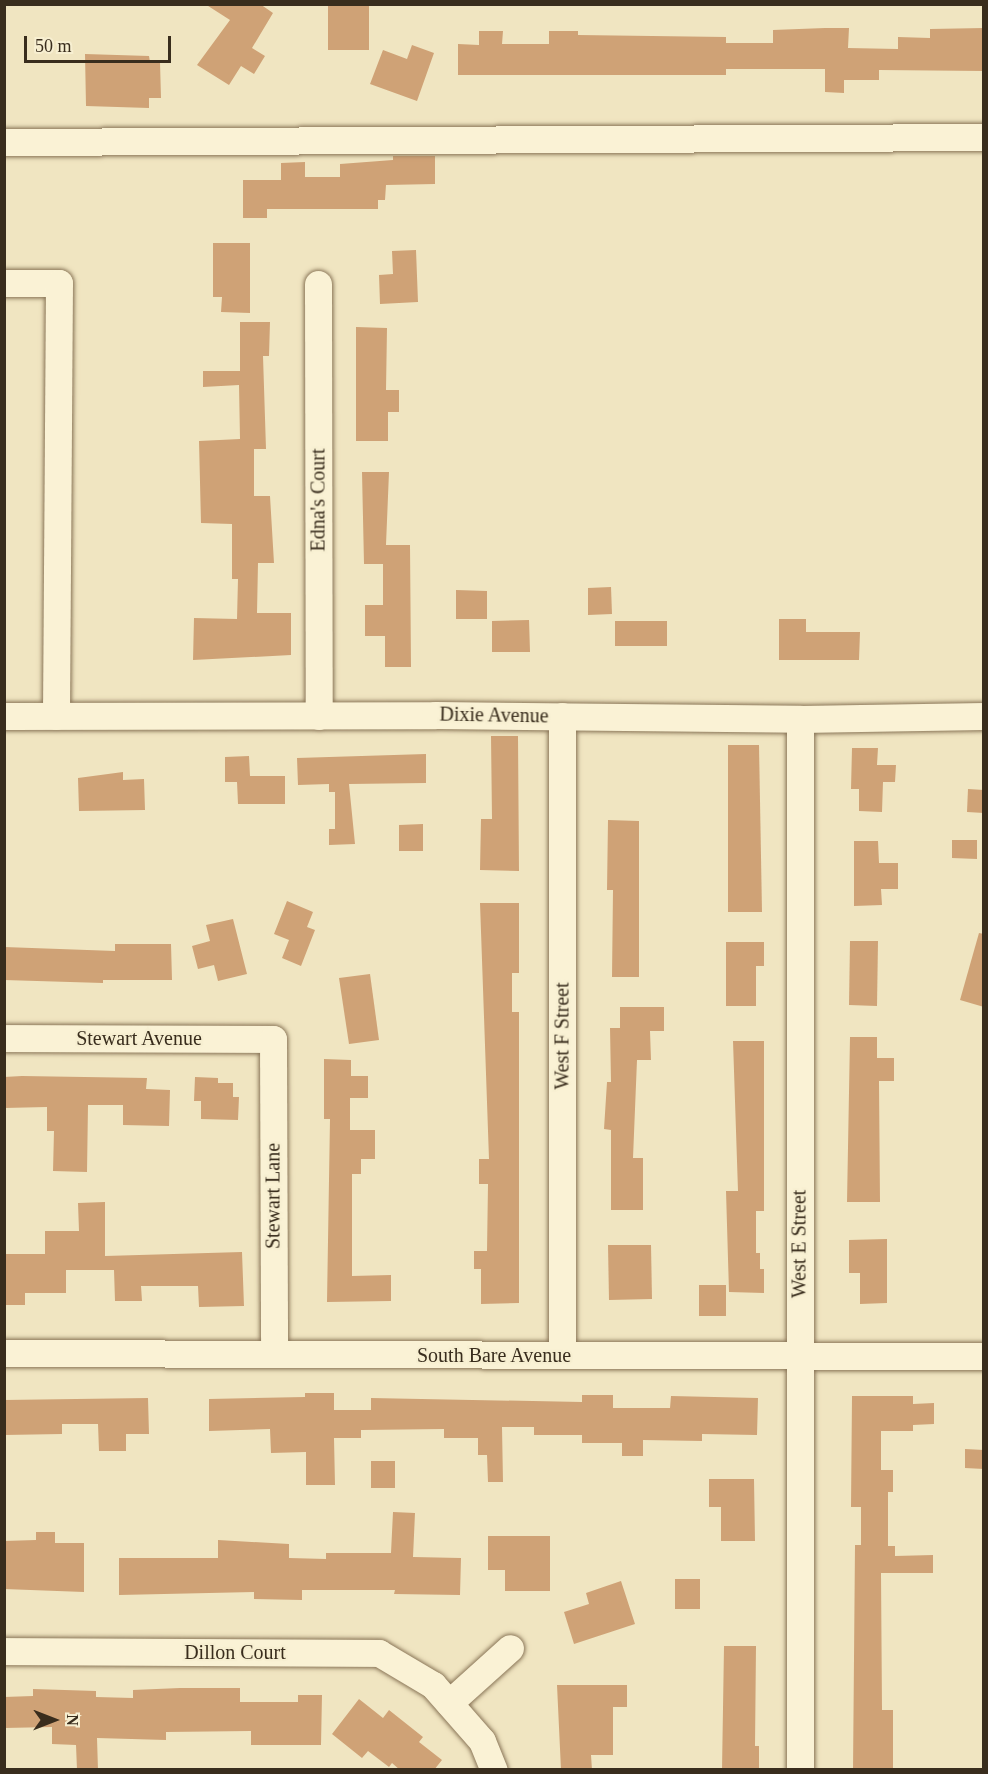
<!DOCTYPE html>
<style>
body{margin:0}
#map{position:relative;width:988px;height:1774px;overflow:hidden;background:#f0e5c1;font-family:Georgia,serif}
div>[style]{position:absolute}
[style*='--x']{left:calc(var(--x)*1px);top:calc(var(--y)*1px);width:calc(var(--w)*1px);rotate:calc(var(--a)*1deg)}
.building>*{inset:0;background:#cfa276}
.roads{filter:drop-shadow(0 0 2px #8a7658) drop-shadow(0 0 2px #8a7658)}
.minor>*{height:27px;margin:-13.5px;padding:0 13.5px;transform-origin:13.5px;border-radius:13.5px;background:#faf2d5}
span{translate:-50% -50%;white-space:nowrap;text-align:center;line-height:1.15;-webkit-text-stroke:4.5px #f7efd1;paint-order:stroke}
.street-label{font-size:20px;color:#392d1d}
.frame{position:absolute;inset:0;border:6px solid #392d1d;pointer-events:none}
.north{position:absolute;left:24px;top:1690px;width:60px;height:60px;-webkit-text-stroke:4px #f7efd1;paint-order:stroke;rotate:90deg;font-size:16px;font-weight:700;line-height:24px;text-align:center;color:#392d1d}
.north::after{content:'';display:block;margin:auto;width:21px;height:27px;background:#392d1d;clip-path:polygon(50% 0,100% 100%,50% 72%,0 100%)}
.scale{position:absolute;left:24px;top:36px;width:147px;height:27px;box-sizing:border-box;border:3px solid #392d1d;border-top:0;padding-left:8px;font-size:18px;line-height:21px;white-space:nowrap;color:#392d1d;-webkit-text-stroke:4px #f7efd1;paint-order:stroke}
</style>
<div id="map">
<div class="building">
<i style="clip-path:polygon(205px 4px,260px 4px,273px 13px,252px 48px,265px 56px,254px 74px,241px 66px,229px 85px,197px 65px,230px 20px)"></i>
<i style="clip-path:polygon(328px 4px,369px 4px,369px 50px,328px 50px)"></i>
<i style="clip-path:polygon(825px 28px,849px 28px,848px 48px,898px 49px,898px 37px,930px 38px,930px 29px,984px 28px,984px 71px,879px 70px,879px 80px,844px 80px,844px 93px,825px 92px,825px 69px,726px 69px,726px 75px,458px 75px,458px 44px,479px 45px,479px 31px,503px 31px,502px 44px,549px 44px,549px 31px,578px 31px,578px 35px,726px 37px,726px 43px,773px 43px,773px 30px)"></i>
<i style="clip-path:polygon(412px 45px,434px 53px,417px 101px,370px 84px,383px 50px,407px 59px)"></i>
<i style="clip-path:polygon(85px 54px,149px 56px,150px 62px,160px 62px,161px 98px,149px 98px,149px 108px,86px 106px)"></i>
<i style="clip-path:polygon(393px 156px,435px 156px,435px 184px,386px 185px,385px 200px,378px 200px,378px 209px,267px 209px,267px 218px,243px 218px,243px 180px,281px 180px,281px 163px,305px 162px,305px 177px,340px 177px,340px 164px,393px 160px)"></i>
<i style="clip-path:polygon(213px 243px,250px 243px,250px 313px,221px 312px,222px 297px,213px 297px)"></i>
<i style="clip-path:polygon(416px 250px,418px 302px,380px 304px,379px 275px,393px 274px,392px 251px)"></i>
<i style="clip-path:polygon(240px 322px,270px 322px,269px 356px,263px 356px,266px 449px,254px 449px,254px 496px,270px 496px,274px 563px,258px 563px,257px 613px,291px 613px,291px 655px,193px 660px,194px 618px,237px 619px,238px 579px,232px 579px,232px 524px,201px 523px,199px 441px,240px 439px,239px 385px,203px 387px,203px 371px,240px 371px)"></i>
<i style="clip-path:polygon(356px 327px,387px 328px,386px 390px,399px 390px,399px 412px,388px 412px,388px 441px,356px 441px)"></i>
<i style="clip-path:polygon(362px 472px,389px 472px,386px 545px,410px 545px,411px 667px,385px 667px,385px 636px,365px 636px,365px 605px,383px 605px,383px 564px,364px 564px)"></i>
<i style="clip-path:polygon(611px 587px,612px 614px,588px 615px,588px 588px)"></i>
<i style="clip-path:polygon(456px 590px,487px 591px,487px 619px,456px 619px)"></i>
<i style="clip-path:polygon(779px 619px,806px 619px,806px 632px,860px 632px,859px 660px,779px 660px)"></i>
<i style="clip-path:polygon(529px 620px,530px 652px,492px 652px,492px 621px)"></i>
<i style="clip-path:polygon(615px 621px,667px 621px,667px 646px,615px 646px)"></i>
<i style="clip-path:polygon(491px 736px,518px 736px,519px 871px,480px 870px,481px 819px,492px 819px)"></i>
<i style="clip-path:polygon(728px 745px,759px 745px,762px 912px,728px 912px)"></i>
<i style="clip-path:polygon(852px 748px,878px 748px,877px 765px,896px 765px,895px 782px,883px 782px,882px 812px,859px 811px,859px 789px,851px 789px)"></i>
<i style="clip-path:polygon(426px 754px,426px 783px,349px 784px,355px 844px,329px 845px,329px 829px,335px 829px,335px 792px,329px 792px,329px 784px,298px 785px,297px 758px)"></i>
<i style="clip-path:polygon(249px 756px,250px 776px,285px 776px,285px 804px,238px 804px,237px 782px,225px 782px,225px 757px)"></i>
<i style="clip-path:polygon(123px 772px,123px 780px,144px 779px,145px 810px,79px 811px,78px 778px)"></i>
<i style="clip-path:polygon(968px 789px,984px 790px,984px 813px,967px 812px)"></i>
<i style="clip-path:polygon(608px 820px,639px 821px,639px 977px,612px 977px,613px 890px,607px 890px)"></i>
<i style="clip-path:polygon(423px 824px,423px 851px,399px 851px,399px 825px)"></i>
<i style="clip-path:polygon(952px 840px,977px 840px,977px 859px,952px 858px)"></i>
<i style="clip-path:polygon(854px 841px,878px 841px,879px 863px,898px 863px,898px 889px,881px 889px,882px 905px,854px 906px)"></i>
<i style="clip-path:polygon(287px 901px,313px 912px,307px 927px,315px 930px,301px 966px,282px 958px,289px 940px,274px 934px)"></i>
<i style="clip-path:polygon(480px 903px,519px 903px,519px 973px,512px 973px,512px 1012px,519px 1012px,519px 1303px,481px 1304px,481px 1269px,474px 1269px,474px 1251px,487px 1251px,488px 1184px,479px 1184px,479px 1159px,489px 1159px)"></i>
<i style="clip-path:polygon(233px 919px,247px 974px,218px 981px,214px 965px,198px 969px,192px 946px,210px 941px,206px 925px)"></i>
<i style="clip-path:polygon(979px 933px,984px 934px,984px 1007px,960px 1000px)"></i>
<i style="clip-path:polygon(850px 941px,878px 941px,877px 1006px,849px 1005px)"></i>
<i style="clip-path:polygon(726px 942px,764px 942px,764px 966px,756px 966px,756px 1006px,726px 1006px)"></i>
<i style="clip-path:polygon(115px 944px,171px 944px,172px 980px,103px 980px,103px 983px,4px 980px,4px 947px,115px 951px)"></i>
<i style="clip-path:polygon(370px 974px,379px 1040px,349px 1044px,339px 978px)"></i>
<i style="clip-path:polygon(620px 1007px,664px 1007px,664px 1031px,650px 1031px,651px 1060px,637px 1060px,633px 1158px,643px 1158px,643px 1210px,611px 1210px,611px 1130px,604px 1129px,607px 1082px,611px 1082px,610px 1028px,620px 1028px)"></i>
<i style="clip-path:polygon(850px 1037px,877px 1037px,877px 1058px,894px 1058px,894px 1081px,879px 1081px,880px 1202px,847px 1202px)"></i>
<i style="clip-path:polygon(733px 1041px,764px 1041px,764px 1211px,756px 1211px,756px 1253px,760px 1253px,760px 1269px,764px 1269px,764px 1293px,729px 1292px,726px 1191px,738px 1191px)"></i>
<i style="clip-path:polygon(324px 1059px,351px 1060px,351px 1076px,368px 1076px,368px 1098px,350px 1098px,350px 1130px,375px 1130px,375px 1159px,361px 1159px,361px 1174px,352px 1174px,352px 1276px,391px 1275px,391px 1301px,327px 1302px,330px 1119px,324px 1119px)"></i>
<i style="clip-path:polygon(22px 1076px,147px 1078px,146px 1089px,170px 1090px,169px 1126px,123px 1125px,123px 1105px,88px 1105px,87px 1172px,53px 1171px,54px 1131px,47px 1131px,47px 1107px,4px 1108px,4px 1077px)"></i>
<i style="clip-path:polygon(195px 1077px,218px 1078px,218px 1083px,233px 1083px,233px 1097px,239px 1097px,238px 1120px,201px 1119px,201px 1101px,194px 1101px)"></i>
<i style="clip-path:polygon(105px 1202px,105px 1256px,242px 1252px,244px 1306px,199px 1307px,198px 1286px,141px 1286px,142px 1301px,115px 1301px,114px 1270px,66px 1270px,66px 1293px,25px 1293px,25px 1305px,4px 1305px,4px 1254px,45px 1254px,45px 1231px,79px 1231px,78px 1203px)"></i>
<i style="clip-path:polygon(887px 1239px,887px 1303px,860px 1304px,860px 1273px,849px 1273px,849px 1240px)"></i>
<i style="clip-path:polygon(608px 1245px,651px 1245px,652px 1299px,609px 1300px)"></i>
<i style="clip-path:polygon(699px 1285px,726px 1285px,726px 1316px,699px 1316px)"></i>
<i style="clip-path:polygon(305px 1393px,334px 1393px,334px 1410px,371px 1410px,371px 1398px,582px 1402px,582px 1395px,613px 1395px,613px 1408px,670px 1408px,671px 1396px,758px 1398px,757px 1435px,702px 1434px,702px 1441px,643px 1440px,643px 1456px,622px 1456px,622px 1443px,582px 1443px,582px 1435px,534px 1435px,534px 1427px,502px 1427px,503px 1482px,488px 1482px,487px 1455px,478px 1455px,478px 1438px,444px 1438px,444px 1429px,361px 1430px,361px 1438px,334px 1438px,335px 1485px,306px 1485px,306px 1452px,271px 1453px,270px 1429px,209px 1431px,209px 1399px,305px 1397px)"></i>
<i style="clip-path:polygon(852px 1396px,913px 1396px,913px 1404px,934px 1403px,934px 1424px,913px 1425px,913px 1431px,881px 1431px,881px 1470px,893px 1470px,893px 1492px,888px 1492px,888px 1546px,895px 1546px,895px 1556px,933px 1555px,933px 1573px,881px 1573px,882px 1710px,893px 1710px,893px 1770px,853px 1770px,855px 1545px,861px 1545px,861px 1507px,851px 1507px)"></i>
<i style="clip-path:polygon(148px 1398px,149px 1434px,126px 1434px,126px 1451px,99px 1451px,98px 1424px,62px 1424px,62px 1434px,4px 1435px,4px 1400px)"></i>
<i style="clip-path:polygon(965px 1449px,984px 1450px,984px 1469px,965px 1468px)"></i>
<i style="clip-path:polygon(371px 1461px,395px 1461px,395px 1488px,371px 1488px)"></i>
<i style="clip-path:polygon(709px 1479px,754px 1479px,755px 1541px,721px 1541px,721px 1507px,709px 1507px)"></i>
<i style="clip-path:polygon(393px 1512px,415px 1513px,413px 1557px,461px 1558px,460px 1595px,394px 1594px,395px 1590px,302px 1590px,302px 1600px,254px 1599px,254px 1592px,119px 1595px,119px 1558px,218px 1558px,218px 1540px,289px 1544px,289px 1558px,326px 1559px,326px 1553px,391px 1553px)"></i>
<i style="clip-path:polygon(36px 1532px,55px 1532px,55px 1543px,84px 1543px,84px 1592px,4px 1589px,4px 1541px,36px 1540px)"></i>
<i style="clip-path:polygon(488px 1536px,550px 1536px,550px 1591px,505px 1591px,505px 1570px,488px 1570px)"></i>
<i style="clip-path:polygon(675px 1579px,700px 1579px,700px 1609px,675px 1609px)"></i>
<i style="clip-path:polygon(621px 1581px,635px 1624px,574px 1644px,564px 1612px,589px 1604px,586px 1593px)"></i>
<i style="clip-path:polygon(724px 1646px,756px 1646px,755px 1746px,759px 1746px,759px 1770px,722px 1770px)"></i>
<i style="clip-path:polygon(557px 1685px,627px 1685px,627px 1707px,613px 1707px,613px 1755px,591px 1755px,592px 1770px,561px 1770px)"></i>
<i style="clip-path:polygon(180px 1688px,240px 1688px,240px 1702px,298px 1702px,298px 1695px,322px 1695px,321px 1745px,251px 1745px,251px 1731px,166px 1732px,166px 1740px,97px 1738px,98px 1770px,77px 1770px,76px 1745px,52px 1744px,52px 1727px,4px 1728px,4px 1697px,33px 1696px,33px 1689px,96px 1691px,96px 1697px,133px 1698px,133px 1690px)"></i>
<i style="clip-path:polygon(359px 1699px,383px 1718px,389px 1710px,423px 1737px,419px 1742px,442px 1760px,434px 1770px,400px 1770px,392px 1763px,389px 1767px,368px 1751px,362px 1758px,332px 1734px)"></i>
</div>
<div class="roads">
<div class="minor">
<i style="--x:4;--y:142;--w:980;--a:-0.29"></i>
<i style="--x:4;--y:283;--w:55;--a:0"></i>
<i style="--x:59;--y:283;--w:433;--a:90.4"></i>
<i style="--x:318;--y:284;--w:432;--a:89.9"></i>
<i style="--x:4;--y:716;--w:431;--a:-0.1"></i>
<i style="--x:435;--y:715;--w:365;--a:0.6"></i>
<i style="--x:800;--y:719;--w:184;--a:-0.9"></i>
<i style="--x:800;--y:719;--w:1051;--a:90"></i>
<i style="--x:4;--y:1038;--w:269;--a:0.2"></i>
<i style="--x:273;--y:1039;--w:314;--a:89.8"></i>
<i style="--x:4;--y:1353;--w:980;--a:0.18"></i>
<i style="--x:562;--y:1355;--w:639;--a:-90"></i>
<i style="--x:4;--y:1651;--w:375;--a:0.3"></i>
<i style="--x:379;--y:1653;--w:63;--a:30.7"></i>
<i style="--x:433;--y:1685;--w:74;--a:48.8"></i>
<i style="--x:482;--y:1741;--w:31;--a:68"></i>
<i style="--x:449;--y:1703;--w:82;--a:-42"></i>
</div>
</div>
<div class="street-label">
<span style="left:318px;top:500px;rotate:-90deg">Edna's Court</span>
<span style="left:494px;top:715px;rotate:1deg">Dixie Avenue</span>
<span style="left:562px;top:1036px;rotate:-90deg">West F Street</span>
<span style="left:139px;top:1038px">Stewart Avenue</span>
<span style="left:273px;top:1196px;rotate:-90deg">Stewart Lane</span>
<span style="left:799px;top:1244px;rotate:-90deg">West E Street</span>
<span style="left:494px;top:1355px">South Bare Avenue</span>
<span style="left:235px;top:1652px">Dillon Court</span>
</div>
<div class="frame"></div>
<div class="north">N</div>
<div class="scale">50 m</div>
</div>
